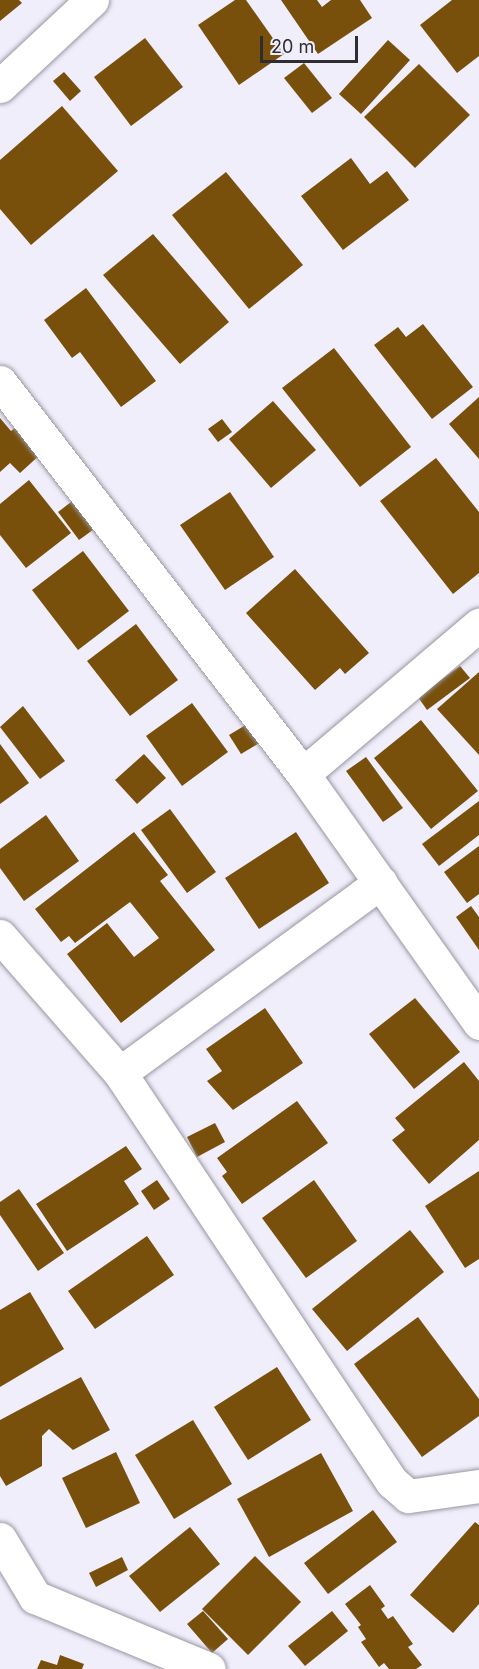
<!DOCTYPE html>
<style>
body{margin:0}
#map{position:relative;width:479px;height:1669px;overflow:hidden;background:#f1eefb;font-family:Inter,sans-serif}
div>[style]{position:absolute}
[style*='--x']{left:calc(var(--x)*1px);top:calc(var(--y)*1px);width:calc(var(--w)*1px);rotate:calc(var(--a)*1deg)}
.building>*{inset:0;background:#78500b}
.roads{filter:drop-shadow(0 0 2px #9996a2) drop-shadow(0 0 2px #9996a2)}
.street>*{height:33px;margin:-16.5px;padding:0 16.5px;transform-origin:16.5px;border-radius:16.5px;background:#fff}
span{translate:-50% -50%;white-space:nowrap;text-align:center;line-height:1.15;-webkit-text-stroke:6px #f1eefb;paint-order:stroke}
.scale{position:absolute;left:260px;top:36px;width:98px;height:27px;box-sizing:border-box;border:3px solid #2e2d32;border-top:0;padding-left:8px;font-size:18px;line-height:21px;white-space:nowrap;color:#2e2d32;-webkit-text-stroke:4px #f1eefb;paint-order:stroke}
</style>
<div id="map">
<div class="building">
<i style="clip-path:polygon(0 0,19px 0,22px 3px,0 21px)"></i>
<i style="clip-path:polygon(235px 0,246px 0,284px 54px,239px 85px,198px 25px)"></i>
<i style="clip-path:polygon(281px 0,317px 0,322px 7px,331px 0,360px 0,372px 18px,318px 54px)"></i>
<i style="clip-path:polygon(452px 0,479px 0,479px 56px,457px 73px,420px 25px)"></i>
<i style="clip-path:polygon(145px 38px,183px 87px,131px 126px,94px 77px)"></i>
<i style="clip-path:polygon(388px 40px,410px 60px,361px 114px,339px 94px)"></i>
<i style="clip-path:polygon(304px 63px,332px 98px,312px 113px,284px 78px)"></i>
<i style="clip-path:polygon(419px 64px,470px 115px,415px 168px,364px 117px)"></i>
<i style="clip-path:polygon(64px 72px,81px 91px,70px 101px,53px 81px)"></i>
<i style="clip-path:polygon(62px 106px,118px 171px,31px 245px,0 209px,0 160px)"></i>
<i style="clip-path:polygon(351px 158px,370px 184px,387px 171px,409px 200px,343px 250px,301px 196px)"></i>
<i style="clip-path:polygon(226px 172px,303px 265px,249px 309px,172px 215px)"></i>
<i style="clip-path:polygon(153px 234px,229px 322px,180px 364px,103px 275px)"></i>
<i style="clip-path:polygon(86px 288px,156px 381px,121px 407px,80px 352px,72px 358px,44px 320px)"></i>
<i style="clip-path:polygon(423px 324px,473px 387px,432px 419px,374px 345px,398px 327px,406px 337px)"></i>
<i style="clip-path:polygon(334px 348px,411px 447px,360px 487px,282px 388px)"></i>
<i style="clip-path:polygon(479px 397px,479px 459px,449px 424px)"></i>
<i style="clip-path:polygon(273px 401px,316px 450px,271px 488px,229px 439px)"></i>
<i style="clip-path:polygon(0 418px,11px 431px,17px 426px,42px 453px,20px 473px,10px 463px,0 472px)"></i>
<i style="clip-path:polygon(222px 419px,232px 432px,218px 442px,208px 429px)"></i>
<i style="clip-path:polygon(436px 458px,479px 512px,479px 573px,453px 594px,380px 501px)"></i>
<i style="clip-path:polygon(29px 480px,71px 533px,26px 568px,0 535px,0 504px)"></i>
<i style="clip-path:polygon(230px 492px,274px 557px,225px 590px,180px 525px)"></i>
<i style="clip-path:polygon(75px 499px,97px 527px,79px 540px,58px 512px)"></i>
<i style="clip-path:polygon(83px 551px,129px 611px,78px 650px,32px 590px)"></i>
<i style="clip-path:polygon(295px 569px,369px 653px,345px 674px,340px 668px,315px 690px,246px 613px)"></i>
<i style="clip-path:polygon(136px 624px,178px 680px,130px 716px,87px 661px)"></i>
<i style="clip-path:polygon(460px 666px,470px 678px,427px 710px,418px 697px)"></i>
<i style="clip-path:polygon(479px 672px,479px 755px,437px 709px)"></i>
<i style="clip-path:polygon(192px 703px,228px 752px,182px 786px,146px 736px)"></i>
<i style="clip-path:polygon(23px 706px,65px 761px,40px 779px,0 727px)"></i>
<i style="clip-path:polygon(421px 720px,478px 791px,431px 829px,374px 758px)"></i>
<i style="clip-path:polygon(249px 723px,261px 742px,241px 754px,229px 735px)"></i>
<i style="clip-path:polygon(0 744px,29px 783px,0 804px)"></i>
<i style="clip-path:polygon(144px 754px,166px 778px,137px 804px,115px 780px)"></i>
<i style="clip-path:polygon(366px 757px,403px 808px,383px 822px,346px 771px)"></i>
<i style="clip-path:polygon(479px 801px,479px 835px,439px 866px,422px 844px)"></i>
<i style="clip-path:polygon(170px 809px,216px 872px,187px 893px,141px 830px)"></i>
<i style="clip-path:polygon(46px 815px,79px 861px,24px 901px,0 868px,0 849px)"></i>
<i style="clip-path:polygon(134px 832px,168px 875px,160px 881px,215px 950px,121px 1023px,67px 954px,107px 923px,134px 957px,159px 938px,130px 902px,75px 943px,69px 936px,61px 942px,35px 909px)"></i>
<i style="clip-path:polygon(296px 832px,329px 883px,259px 929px,225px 878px)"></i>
<i style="clip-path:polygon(479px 846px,479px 894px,467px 903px,444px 872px)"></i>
<i style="clip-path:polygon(471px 906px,479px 917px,479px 950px,456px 917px)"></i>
<i style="clip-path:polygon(415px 998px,460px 1052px,414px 1089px,369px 1034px)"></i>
<i style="clip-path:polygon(265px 1008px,303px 1063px,233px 1110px,207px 1081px,222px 1071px,206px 1049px)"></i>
<i style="clip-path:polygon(464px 1062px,479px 1081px,479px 1140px,429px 1184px,392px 1140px,405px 1130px,395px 1118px)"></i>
<i style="clip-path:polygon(297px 1101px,328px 1143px,242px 1204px,222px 1176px,227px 1172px,217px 1158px)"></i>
<i style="clip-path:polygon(215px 1123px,225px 1142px,197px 1157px,187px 1137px)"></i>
<i style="clip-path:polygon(126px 1146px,142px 1169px,124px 1181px,139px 1204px,67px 1251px,36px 1204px)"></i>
<i style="clip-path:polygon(479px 1171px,479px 1259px,465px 1268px,425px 1206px)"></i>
<i style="clip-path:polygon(157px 1180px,170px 1199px,154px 1210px,141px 1191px)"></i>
<i style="clip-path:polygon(314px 1180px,357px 1241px,306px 1278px,262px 1218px)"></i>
<i style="clip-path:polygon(19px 1189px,64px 1253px,38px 1271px,0 1215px,0 1202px)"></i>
<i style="clip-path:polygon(410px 1230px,444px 1272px,347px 1351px,312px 1309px)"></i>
<i style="clip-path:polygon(147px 1236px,174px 1275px,95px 1329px,68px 1291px)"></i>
<i style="clip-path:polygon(30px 1292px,64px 1349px,0 1387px,0 1310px)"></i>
<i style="clip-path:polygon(418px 1317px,479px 1399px,479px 1416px,422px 1457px,354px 1364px)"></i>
<i style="clip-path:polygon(277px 1367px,311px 1420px,248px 1460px,214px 1407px)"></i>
<i style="clip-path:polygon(81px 1377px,110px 1430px,73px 1450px,49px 1429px,42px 1436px,42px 1466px,6px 1486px,0 1476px,0 1420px)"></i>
<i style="clip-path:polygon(193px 1420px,232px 1484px,174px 1519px,135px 1455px)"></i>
<i style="clip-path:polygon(116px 1452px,140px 1503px,86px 1528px,62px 1478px)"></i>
<i style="clip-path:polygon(321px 1453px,353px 1511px,269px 1557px,237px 1499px)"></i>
<i style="clip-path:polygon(373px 1510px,397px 1542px,328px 1594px,304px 1563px)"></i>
<i style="clip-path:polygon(475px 1522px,479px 1525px,479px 1604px,453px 1633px,410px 1595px)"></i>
<i style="clip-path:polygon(190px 1527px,220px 1564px,160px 1612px,129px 1576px)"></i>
<i style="clip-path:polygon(255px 1556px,301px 1602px,248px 1655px,202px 1609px)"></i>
<i style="clip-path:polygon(122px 1557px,128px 1570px,96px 1587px,89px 1573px)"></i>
<i style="clip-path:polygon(370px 1585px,385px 1606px,381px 1609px,388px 1619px,393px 1616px,413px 1644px,408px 1647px,422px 1665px,416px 1669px,389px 1669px,384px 1663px,379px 1667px,361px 1642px,366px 1639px,358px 1627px,361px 1625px,345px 1604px)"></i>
<i style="clip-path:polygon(203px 1611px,228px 1639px,212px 1653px,187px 1624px)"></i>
<i style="clip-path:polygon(332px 1611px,348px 1631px,305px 1666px,288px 1646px)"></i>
<i style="clip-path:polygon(60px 1655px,84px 1664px,82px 1669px,37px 1669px,41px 1660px,57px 1665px)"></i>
</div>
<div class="roads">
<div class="street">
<i style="--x:0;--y:86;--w:126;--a:-43.1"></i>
<i style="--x:0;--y:382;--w:495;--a:52.3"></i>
<i style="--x:303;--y:774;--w:305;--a:54.7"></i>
<i style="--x:303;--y:774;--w:231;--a:-40.3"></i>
<i style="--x:0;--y:936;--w:182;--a:48.8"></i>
<i style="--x:120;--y:1073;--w:491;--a:56.4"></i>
<i style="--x:392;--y:1482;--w:21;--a:41"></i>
<i style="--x:408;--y:1496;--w:72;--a:-8"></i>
<i style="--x:120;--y:1073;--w:323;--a:-36.2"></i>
<i style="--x:0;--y:1539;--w:68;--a:58.9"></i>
<i style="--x:35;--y:1597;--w:188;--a:22.5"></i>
</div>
</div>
<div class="scale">20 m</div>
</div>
